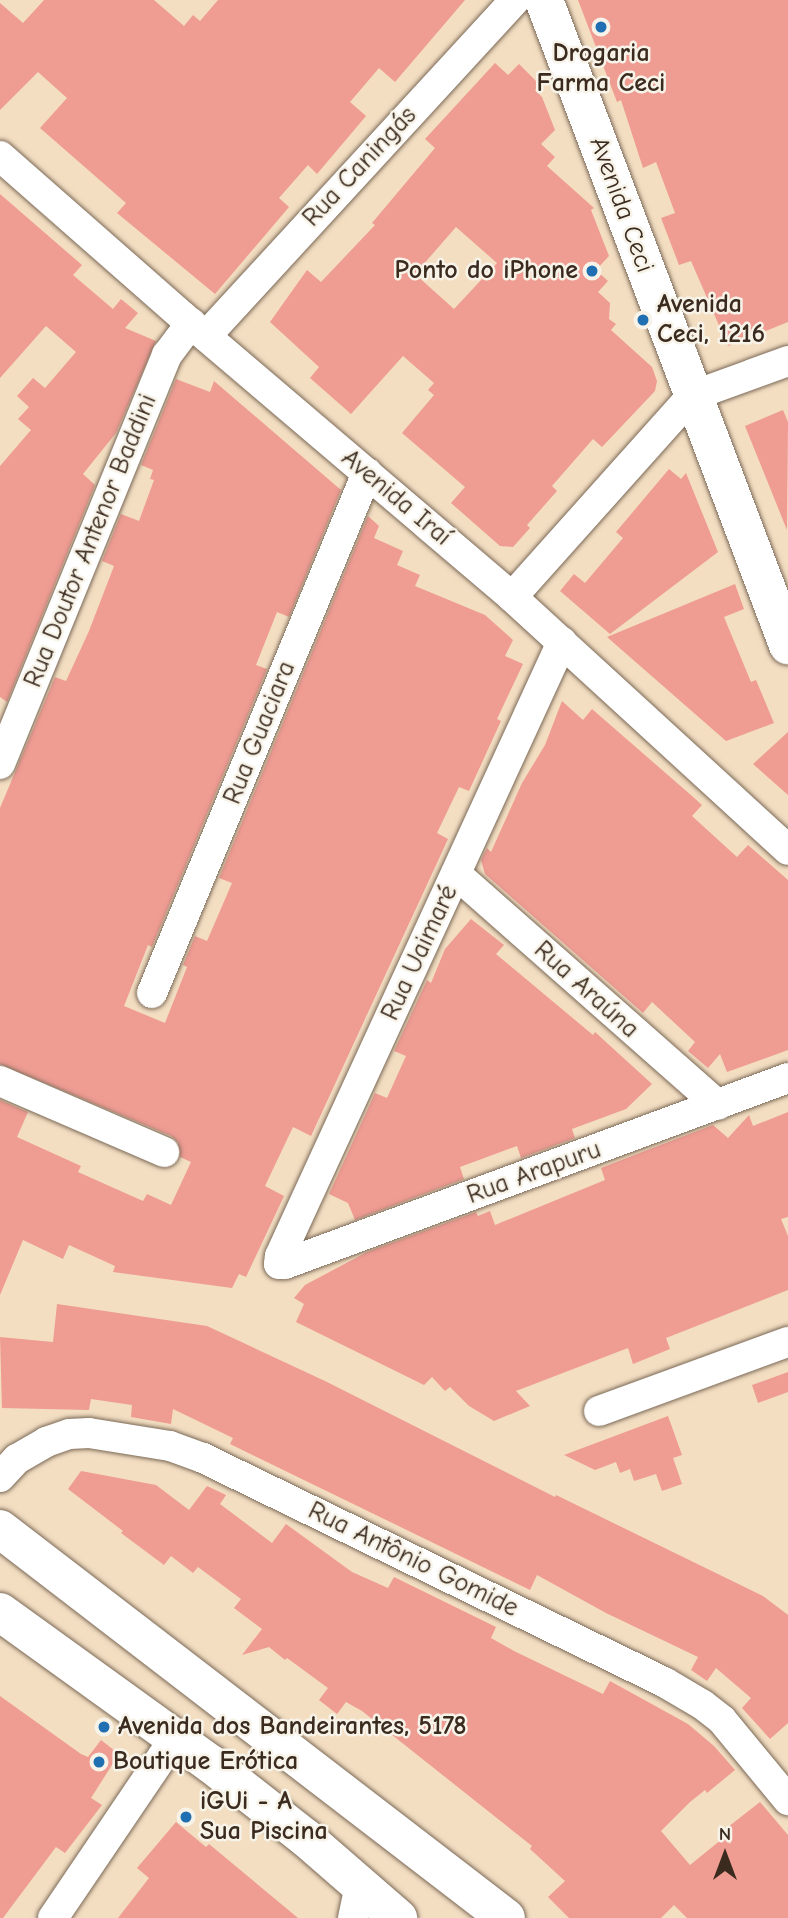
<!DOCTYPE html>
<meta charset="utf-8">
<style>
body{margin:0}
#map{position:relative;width:788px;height:1918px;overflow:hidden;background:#f3dec2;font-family:"Comic Neue",sans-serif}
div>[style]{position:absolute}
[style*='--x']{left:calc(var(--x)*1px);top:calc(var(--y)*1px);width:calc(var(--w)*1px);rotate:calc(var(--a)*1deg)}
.building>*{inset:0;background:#ef9c93}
.roads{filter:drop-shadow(0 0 2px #7b6957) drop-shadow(0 0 2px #7b6957)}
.street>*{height:30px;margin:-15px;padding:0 15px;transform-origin:15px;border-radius:15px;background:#fff}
.secondary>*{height:38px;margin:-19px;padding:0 19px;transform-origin:19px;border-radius:19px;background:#fff}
.highway>*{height:38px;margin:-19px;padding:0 19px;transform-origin:19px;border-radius:19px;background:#fff}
.dots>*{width:19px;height:19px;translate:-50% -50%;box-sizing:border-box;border:4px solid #f7f3e8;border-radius:50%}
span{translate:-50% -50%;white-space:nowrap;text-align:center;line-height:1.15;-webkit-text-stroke:5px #f7f3e8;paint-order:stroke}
.poi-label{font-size:26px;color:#3b2a1e;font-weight:700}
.right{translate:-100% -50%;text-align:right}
.left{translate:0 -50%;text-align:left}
.street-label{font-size:26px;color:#3b2a1e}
.north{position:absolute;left:690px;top:1820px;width:70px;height:70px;-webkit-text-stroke:5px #f7f3e8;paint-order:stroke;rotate:0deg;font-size:19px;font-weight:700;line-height:28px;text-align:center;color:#3b2a1e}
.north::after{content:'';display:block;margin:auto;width:24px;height:32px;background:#3b2a1e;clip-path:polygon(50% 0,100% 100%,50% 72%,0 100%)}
</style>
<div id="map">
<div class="building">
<i style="clip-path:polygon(44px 0,154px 0,184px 26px,193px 15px,200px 21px,218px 0,465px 0,395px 82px,379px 68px,350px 102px,366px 116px,317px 174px,308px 165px,279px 198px,289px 207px,215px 294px,117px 213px,126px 203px,40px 128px,67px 98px,38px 72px,0 110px,0 3px,23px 23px)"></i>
<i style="clip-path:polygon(578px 0,788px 0,788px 322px,728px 346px,691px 261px,679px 265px,661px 218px,675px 213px,656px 162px,643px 168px,621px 100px,617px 102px)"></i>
<i style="clip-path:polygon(evenodd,495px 63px,508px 75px,519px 64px,540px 85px,535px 90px,542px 97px,555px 130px,541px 144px,555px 157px,547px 166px,594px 208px,591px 210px,609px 256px,596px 270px,608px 281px,598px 292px,610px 303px,609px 319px,616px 324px,611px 330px,652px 367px,657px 381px,655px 391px,602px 447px,593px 439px,552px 486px,557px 491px,527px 525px,530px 528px,513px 547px,500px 546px,451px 503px,465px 487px,402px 433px,434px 395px,428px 390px,434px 383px,403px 356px,351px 414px,310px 378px,319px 367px,270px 322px,307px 270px,321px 282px,375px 225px,372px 223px,435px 148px,425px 139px,495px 63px,456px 227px,497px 263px,454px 309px,415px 274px,456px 227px)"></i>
<i style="clip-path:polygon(0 194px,82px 265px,73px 275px,113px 309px,121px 299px,138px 313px,125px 328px,156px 341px,116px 433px,83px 474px,95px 485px,7px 702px,0 697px,0 466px,31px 430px,18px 419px,29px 407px,17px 396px,33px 378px,45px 388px,76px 352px,46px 326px,0 378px)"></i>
<i style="clip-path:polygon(176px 379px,210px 392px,214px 381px,341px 490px,289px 617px,277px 612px,256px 665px,267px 669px,152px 947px,148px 945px,124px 1006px,165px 1023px,187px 967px,183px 965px,195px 936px,207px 941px,232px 883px,219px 878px,368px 516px,379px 526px,374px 538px,403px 551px,397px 565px,420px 575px,415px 586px,485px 615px,513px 640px,505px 656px,523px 664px,497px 719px,501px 721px,469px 791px,459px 787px,437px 833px,448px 839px,311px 1136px,293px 1127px,265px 1186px,284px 1196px,246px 1277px,239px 1274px,232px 1288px,113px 1272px,115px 1266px,69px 1245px,63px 1259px,23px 1240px,0 1295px,0 1100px,28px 1112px,17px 1137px,81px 1166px,78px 1172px,143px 1201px,147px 1194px,171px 1205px,191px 1162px,180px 1157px,178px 1142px,171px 1136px,0 1064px,0 808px,55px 677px,66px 681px,89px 631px,114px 566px,102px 561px,121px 514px,139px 521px,154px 480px,150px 479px,153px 470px,141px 465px)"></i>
<i style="clip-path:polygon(783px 410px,788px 422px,787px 530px,745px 426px)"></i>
<i style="clip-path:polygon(669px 469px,681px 479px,686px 473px,718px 552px,610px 634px,560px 591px,574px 574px,585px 583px,623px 538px,616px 532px)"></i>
<i style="clip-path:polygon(735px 584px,744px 609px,724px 617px,751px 682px,756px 680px,774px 723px,726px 741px,607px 637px)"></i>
<i style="clip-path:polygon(562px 701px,583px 720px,592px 709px,692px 796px,702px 805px,692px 816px,737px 857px,748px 845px,788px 880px,788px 1050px,727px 1072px,720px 1054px,708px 1068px,688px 1051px,695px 1042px,652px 1002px,643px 1013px,485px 874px,481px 860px,487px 848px,491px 852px,522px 783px,545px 745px)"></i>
<i style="clip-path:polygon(788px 732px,788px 795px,753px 764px)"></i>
<i style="clip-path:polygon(471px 919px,504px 945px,496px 954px,593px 1035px,595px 1032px,652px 1084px,626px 1109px,572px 1129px,575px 1138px,521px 1158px,517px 1146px,460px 1167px,464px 1179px,355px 1220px,348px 1203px,329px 1194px,375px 1093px,387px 1098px,406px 1056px,394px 1051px,427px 980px,431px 983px,445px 949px)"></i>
<i style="clip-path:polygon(788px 1112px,788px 1217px,781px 1219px,788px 1236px,788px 1290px,666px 1338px,670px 1349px,633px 1364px,628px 1348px,516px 1391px,530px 1406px,494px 1421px,469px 1406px,450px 1387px,445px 1391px,432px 1377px,424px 1385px,296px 1322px,304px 1304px,294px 1298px,305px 1285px,367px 1252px,476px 1212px,478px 1216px,490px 1211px,495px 1225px,605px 1180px,601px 1168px,637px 1154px,713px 1125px,728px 1138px,749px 1115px,753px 1126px)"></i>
<i style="clip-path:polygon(57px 1304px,207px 1326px,325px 1381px,555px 1497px,556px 1495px,763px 1596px,788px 1615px,788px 1723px,770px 1739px,742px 1708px,751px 1698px,716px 1668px,707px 1681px,691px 1670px,698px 1657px,606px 1613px,537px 1575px,530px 1590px,230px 1444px,233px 1438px,173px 1409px,171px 1424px,131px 1417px,132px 1405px,91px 1399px,89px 1410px,2px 1408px,0 1337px,53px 1342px)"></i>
<i style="clip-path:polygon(788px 1372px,788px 1392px,758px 1403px,752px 1385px)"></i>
<i style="clip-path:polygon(668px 1416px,682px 1455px,673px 1458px,682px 1484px,662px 1491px,656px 1474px,634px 1481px,630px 1469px,620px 1473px,616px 1462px,595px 1470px,564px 1455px)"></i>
<i style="clip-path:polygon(81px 1471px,156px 1485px,189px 1510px,207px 1486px,226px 1495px,220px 1504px,272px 1543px,286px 1524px,352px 1572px,388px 1588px,394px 1577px,496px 1627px,491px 1638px,514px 1651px,603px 1694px,610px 1681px,688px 1724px,714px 1746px,735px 1770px,707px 1793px,705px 1790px,690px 1802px,661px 1831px,690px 1865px,732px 1831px,728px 1827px,760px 1802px,788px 1835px,788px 1918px,687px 1918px,674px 1905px,661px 1918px,569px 1918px,548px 1897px,565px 1881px,530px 1849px,532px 1846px,362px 1711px,346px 1702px,337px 1714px,319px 1700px,328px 1688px,287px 1658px,285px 1660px,269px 1647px,242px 1655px,262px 1629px,234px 1608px,241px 1599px,198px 1567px,193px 1573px,171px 1556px,164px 1565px,121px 1533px,123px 1531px,68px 1489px)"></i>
<i style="clip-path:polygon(0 1696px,81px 1754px,88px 1757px,101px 1740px,119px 1754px,91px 1798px,102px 1805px,65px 1853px,56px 1847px,3px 1918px,0 1918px)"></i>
<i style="clip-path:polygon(176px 1822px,206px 1847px,209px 1844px,298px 1918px,118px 1918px,149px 1878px,137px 1868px)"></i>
</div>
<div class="roads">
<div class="street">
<i style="--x:0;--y:156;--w:242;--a:41.3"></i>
<i style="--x:182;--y:316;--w:433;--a:40.4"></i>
<i style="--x:512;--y:597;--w:374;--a:42.5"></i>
<i style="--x:206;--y:336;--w:456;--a:-47.4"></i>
<i style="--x:512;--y:597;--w:270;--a:-48.2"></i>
<i style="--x:692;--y:396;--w:102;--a:-20"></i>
<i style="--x:562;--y:642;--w:676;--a:114.67"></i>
<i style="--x:280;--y:1256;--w:8;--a:97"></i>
<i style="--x:279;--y:1264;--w:6;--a:0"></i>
<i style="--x:285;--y:1264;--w:536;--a:-20.29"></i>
<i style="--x:0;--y:764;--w:442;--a:-67.8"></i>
<i style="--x:167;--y:355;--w:40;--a:-53"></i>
<i style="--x:456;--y:874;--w:349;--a:41.4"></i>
<i style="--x:152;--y:993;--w:563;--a:-67.54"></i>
<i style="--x:0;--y:1081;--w:179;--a:23.4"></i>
<i style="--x:599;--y:1411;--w:201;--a:-20.1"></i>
<i style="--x:0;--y:1477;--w:25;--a:-47"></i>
<i style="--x:17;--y:1459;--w:34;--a:-30"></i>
<i style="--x:46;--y:1442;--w:24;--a:-19"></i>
<i style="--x:69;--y:1434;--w:20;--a:-3"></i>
<i style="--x:89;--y:1433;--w:82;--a:9.1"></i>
<i style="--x:170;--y:1446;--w:35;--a:20"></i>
<i style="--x:203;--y:1458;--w:513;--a:25.92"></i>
<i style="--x:664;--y:1682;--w:45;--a:30.5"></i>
<i style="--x:703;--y:1705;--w:24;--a:38"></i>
<i style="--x:722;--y:1720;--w:104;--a:50.5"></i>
<i style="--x:53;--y:1918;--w:216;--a:-55.9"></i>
<i style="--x:353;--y:1918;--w:33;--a:-78"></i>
</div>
<div class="secondary">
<i style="--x:544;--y:0;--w:690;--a:69.28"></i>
</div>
<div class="highway">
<i style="--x:0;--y:1529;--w:638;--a:37.55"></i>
<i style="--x:0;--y:1612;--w:260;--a:35.8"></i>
<i style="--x:211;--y:1764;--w:122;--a:38"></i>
<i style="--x:307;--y:1839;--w:121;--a:41"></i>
</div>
</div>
<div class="dots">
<i style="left:601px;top:27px;background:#1f6fb2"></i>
<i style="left:592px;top:271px;background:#1f6fb2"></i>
<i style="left:643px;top:320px;background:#1f6fb2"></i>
<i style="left:104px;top:1727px;background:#1f6fb2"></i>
<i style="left:99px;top:1762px;background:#1f6fb2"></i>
<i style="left:186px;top:1817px;background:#1f6fb2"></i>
</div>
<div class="poi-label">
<span style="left:601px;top:69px">Drogaria<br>Farma Ceci</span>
<span class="right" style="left:578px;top:271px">Ponto do iPhone</span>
<span class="left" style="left:657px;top:320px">Avenida<br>Ceci, 1216</span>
<span class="left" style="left:118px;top:1727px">Avenida dos Bandeirantes, 5178</span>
<span class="left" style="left:113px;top:1762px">Boutique Erótica</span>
<span class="left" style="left:200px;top:1817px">iGUi - A<br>Sua Piscina</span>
</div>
<div class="street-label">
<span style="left:360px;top:167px;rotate:-47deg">Rua Caningás</span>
<span style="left:621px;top:205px;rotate:70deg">Avenida Ceci</span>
<span style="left:396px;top:498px;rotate:40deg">Avenida Iraí</span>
<span style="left:91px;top:541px;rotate:-68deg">Rua Doutor Antenor Baddini</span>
<span style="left:260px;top:733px;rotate:-68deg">Rua Guaciara</span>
<span style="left:420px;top:953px;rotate:-65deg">Rua Uaimaré</span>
<span style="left:586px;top:990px;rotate:42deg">Rua Araúna</span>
<span style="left:534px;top:1173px;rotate:-20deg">Rua Arapuru</span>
<span style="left:413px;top:1560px;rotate:26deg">Rua Antônio Gomide</span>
</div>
<div class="north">N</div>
</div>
